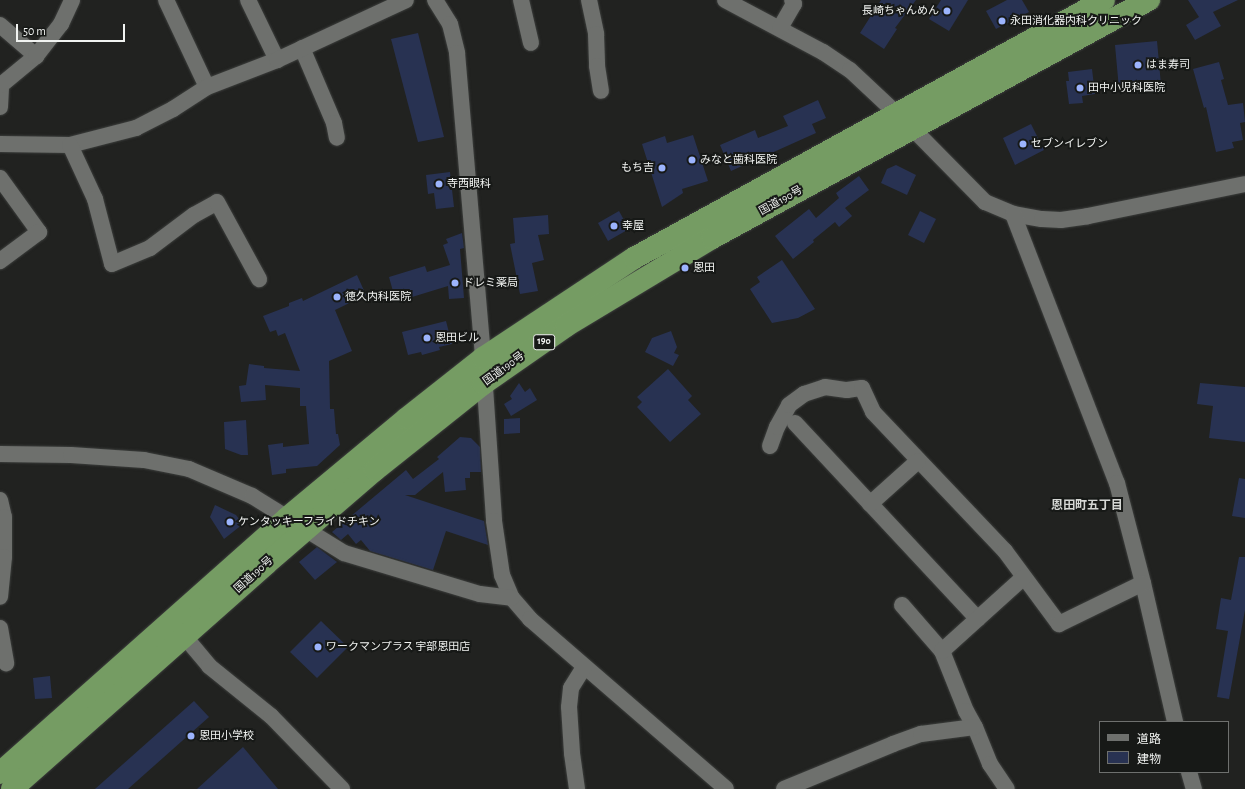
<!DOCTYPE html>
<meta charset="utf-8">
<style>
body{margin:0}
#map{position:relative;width:1245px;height:789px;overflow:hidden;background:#212220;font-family:"Alegreya Sans","Noto Sans JP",sans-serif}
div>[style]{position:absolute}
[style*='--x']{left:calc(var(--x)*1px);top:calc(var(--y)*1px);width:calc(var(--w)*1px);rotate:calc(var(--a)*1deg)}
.building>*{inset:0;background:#283252}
.roads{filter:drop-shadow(0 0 1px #3d3f3d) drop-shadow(0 0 1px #3d3f3d)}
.minor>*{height:16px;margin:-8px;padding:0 8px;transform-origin:8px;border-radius:8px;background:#6e706d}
.highway>*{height:22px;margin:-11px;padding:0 11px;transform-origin:11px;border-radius:11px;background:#759c63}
.dots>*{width:11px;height:11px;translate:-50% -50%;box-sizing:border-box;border:2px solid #171917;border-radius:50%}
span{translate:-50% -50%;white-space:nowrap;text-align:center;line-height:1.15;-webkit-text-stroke:4px #171917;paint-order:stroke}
.shield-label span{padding:1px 3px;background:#171917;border:1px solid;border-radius:3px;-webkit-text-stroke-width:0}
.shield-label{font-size:10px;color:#f1f3f1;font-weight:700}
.poi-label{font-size:11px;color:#f1f3f1}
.right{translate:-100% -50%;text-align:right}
.left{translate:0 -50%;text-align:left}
.street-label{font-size:11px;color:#f1f3f1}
.neighbourhood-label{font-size:12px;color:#d5d7d4;font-weight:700}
.legend{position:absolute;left:1099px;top:721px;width:130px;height:52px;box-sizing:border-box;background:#171917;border:1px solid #6e706e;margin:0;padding:5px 7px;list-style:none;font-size:12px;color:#f1f3f1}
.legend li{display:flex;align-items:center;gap:8px;height:20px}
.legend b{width:20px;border:1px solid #6e706e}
.scale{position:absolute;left:16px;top:24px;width:109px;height:18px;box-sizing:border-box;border:2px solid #f1f3f1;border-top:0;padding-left:5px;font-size:12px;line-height:14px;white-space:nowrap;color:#f1f3f1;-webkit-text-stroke:3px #171917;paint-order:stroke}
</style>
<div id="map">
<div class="building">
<i style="clip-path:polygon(881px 0,916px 0,895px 28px,897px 29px,884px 49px,860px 33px)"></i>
<i style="clip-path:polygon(941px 0,968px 0,949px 31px,929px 19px)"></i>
<i style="clip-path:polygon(1007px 0,1022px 0,1029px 12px,996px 29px,986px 11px)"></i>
<i style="clip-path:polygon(1188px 0,1238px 0,1213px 12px,1221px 26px,1195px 40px,1186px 25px,1199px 17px)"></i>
<i style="clip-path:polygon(418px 33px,444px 137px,418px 142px,391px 39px)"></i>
<i style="clip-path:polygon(1157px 41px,1161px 85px,1119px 89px,1115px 45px)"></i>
<i style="clip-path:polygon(1219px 62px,1224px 79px,1221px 80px,1228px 105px,1243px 103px,1245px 122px,1240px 123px,1243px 140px,1232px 142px,1234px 148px,1216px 152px,1206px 107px,1204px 108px,1193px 69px)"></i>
<i style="clip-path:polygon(1092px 69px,1095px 94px,1082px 96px,1083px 103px,1069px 104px,1066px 81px,1069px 81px,1068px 72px)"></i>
<i style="clip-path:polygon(818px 100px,826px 118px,812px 124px,816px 133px,731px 171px,720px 145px,755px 130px,758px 138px,788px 126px,783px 116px)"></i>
<i style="clip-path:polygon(1031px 124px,1044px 150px,1015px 165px,1003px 138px)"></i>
<i style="clip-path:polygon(693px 135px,708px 181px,682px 189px,683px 193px,662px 207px,642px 144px,665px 136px,667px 143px)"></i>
<i style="clip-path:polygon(896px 165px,916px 175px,907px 195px,881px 183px,887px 169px)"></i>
<i style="clip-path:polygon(450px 172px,454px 207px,436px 209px,434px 193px,428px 194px,426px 175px)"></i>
<i style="clip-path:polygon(859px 176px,869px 190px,845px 208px,852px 216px,839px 227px,835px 222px,813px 240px,814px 242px,793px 259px,775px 236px,809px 209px,816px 218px,839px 198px,836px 193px)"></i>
<i style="clip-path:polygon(619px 211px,629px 229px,608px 241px,598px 223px)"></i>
<i style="clip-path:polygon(920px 211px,936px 219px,924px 243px,908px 235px)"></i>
<i style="clip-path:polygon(548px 215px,549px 234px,538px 235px,544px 260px,532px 263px,538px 291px,520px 294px,510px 244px,515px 243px,513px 218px)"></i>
<i style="clip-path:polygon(462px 233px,464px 248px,460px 249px,464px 298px,449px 299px,448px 286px,412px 297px,410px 290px,394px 295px,389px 277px,425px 266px,427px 272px,450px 265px,443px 245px,448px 243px,446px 239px)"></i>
<i style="clip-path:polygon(782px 260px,815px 309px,798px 318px,772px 323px,750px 289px,760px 282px,757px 277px)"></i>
<i style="clip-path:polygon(357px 275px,366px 295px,335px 310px,352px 351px,329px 361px,330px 409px,334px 409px,336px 434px,338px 434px,340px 445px,317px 466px,286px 469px,286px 473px,272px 475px,268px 445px,283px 443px,283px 447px,309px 444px,306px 406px,300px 406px,300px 388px,265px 385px,266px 400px,241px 402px,239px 386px,246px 385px,249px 364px,264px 366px,264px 368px,300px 371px,285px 333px,278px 336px,276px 330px,270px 332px,263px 316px,289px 306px,289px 303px,302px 298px,303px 301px)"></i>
<i style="clip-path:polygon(446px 321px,452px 344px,439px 347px,440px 350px,422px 355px,421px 352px,408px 355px,402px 332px)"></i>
<i style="clip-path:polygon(671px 331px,677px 347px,674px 353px,679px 355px,673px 366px,645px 352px,652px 338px)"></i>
<i style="clip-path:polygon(668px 369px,692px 396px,688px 400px,701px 414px,670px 442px,637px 407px,642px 402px,637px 397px)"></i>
<i style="clip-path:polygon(519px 383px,525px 392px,530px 388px,537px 400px,511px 416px,504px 404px,512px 399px,510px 396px)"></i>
<i style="clip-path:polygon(1200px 383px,1245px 387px,1245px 442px,1209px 438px,1213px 406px,1197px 404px)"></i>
<i style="clip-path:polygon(520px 418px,520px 433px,504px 434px,504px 419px)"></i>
<i style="clip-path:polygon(246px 420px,248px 455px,241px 455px,225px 449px,224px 422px)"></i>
<i style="clip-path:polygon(460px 437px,471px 438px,480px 447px,481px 472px,470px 472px,470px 478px,465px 478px,466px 490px,445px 492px,443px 472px,415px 495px,405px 495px,484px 521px,488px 545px,446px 531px,433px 570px,370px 551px,361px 540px,356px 544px,348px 534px,341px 540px,332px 532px,406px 470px,413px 479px,439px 459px,437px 457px)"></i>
<i style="clip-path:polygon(1239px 478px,1245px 479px,1245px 518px,1232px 516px)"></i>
<i style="clip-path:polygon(215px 505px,236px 515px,243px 524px,224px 539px,210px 517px)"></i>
<i style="clip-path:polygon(317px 547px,337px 562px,315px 580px,299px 562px)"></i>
<i style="clip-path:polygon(1239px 557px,1245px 557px,1245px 610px,1229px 699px,1217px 697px,1228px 631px,1216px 629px,1221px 598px,1231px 600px)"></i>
<i style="clip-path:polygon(321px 621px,348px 647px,317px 678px,290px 652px)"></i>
<i style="clip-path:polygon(50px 676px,52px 698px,35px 699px,33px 678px)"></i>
<i style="clip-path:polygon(194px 701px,209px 717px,128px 789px,95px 789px)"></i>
<i style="clip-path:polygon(243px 747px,278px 789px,197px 789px)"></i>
</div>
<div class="roads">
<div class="minor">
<i style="--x:166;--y:0;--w:96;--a:64.8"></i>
<i style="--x:248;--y:0;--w:67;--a:64.2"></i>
<i style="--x:435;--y:0;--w:28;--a:58"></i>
<i style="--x:450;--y:24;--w:30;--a:76"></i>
<i style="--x:457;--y:53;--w:306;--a:85.1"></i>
<i style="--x:483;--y:358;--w:163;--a:86.1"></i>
<i style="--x:494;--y:521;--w:55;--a:81.6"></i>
<i style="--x:502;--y:575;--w:25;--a:67"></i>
<i style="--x:512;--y:598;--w:28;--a:49"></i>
<i style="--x:530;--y:619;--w:259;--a:40.9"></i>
<i style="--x:521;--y:0;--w:44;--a:76.9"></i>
<i style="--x:589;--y:0;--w:35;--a:78"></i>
<i style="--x:596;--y:34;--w:32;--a:88"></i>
<i style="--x:597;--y:66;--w:25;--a:81"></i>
<i style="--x:725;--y:0;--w:111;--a:28"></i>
<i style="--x:823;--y:52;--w:32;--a:34"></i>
<i style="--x:850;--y:70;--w:86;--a:43.1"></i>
<i style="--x:913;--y:129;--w:103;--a:45.4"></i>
<i style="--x:985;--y:202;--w:30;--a:23"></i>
<i style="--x:1013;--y:214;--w:29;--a:10"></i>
<i style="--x:1042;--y:219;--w:19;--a:3"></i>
<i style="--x:1061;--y:220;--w:27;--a:-8"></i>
<i style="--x:1088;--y:216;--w:160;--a:-11.5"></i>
<i style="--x:0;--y:25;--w:48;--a:40.7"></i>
<i style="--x:780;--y:28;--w:28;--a:-60"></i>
<i style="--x:794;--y:4;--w:4;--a:-117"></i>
<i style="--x:302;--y:48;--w:82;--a:66.9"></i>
<i style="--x:334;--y:123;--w:15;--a:79"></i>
<i style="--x:0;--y:107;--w:22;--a:-87"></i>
<i style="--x:1;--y:85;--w:45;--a:-39.6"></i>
<i style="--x:36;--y:56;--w:41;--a:-52"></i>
<i style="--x:61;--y:24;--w:26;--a:-65"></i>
<i style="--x:0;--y:144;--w:70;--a:0.8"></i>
<i style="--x:70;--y:145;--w:68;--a:-14.4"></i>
<i style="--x:136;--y:128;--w:42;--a:-27.2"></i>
<i style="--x:173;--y:109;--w:40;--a:-32.9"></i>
<i style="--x:207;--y:87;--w:75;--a:-21.1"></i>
<i style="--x:277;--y:60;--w:142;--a:-24.9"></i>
<i style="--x:70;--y:145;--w:60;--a:65.2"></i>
<i style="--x:95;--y:199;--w:67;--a:75.3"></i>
<i style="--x:112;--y:264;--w:41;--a:-22.8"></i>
<i style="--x:150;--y:248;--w:55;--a:-36.9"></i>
<i style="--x:194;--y:215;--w:26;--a:-29"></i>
<i style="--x:217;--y:202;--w:88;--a:61.4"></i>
<i style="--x:0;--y:178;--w:67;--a:54.2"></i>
<i style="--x:39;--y:232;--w:49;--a:143.4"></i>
<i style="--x:1013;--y:214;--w:288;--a:68.9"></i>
<i style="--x:1117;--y:483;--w:103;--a:75.4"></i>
<i style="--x:1143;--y:583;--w:143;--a:77"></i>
<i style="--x:795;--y:423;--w:268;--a:47"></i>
<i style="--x:770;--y:446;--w:20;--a:-70"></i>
<i style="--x:777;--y:427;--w:25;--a:-61"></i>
<i style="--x:789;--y:405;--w:19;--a:-36"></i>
<i style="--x:804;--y:394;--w:22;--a:-18"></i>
<i style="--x:825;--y:387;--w:22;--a:8"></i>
<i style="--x:847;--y:390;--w:15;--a:-8"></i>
<i style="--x:862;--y:388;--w:26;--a:65"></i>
<i style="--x:873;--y:412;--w:192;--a:46.5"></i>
<i style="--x:1005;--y:551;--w:91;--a:53.5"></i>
<i style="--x:1059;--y:624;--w:93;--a:-26"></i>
<i style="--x:0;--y:454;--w:71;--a:0.8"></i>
<i style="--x:71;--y:455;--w:73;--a:3.9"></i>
<i style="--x:144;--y:460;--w:46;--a:11.3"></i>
<i style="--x:189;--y:469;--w:69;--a:23.2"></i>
<i style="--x:252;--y:496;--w:108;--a:31.8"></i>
<i style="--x:344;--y:553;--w:142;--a:16.8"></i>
<i style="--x:480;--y:594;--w:32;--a:7"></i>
<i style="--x:0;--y:500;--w:17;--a:77"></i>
<i style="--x:4;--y:517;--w:40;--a:90"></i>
<i style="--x:4;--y:557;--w:40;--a:95.7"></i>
<i style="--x:870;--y:504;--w:64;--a:-41.9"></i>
<i style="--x:902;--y:605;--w:61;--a:49"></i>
<i style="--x:942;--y:651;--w:65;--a:68.2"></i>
<i style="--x:966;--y:711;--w:18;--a:61"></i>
<i style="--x:975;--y:727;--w:40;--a:68"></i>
<i style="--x:990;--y:764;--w:30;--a:56"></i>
<i style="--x:0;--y:628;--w:36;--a:80"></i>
<i style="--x:185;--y:637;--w:38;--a:50"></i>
<i style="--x:209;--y:666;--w:80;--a:38.9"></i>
<i style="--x:271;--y:716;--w:102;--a:45.8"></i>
<i style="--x:942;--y:651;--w:110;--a:-42.1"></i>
<i style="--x:1189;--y:772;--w:18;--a:74"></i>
<i style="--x:577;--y:789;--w:36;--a:-98"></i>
<i style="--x:572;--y:753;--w:46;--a:-93.7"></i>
<i style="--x:569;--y:707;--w:19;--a:-84"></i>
<i style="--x:571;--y:688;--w:25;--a:-58"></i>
<i style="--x:784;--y:789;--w:118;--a:-22.4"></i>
<i style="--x:893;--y:744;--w:30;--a:-20"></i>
<i style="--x:921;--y:734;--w:54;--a:-7.4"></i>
</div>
<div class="highway">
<i style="--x:0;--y:773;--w:384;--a:-41.6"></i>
<i style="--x:287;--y:518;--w:156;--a:-39.8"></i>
<i style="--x:407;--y:418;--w:97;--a:-38.3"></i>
<i style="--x:483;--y:358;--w:181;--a:-33.5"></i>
<i style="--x:634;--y:258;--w:536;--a:-28.76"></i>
<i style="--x:12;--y:789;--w:339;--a:-41.5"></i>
<i style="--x:266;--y:564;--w:144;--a:-40.8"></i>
<i style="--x:375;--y:470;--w:138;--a:-38.5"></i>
<i style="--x:483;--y:384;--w:101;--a:-34.9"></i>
<i style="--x:566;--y:326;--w:170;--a:-31.1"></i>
<i style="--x:712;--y:238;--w:498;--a:-28.6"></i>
</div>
</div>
<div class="dots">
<i style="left:947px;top:11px;background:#9cb4fd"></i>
<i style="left:1002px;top:21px;background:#9cb4fd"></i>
<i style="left:1138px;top:65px;background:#9cb4fd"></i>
<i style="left:1080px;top:88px;background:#9cb4fd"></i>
<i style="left:1023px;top:144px;background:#9cb4fd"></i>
<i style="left:692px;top:160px;background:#9cb4fd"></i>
<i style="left:662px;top:168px;background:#9cb4fd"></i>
<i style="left:439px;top:184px;background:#9cb4fd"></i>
<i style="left:614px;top:226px;background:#9cb4fd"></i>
<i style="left:685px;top:268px;background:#9cb4fd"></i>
<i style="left:455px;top:283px;background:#9cb4fd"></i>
<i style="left:337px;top:297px;background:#9cb4fd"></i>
<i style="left:427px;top:338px;background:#9cb4fd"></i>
<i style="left:230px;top:522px;background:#9cb4fd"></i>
<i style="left:318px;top:647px;background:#9cb4fd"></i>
<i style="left:191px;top:736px;background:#9cb4fd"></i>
</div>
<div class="shield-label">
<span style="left:544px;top:342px">190</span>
</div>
<div class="poi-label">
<span class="right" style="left:939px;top:11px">長崎ちゃんめん</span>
<span class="left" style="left:1010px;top:21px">永田消化器内科クリニック</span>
<span class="left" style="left:1146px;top:65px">はま寿司</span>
<span class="left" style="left:1088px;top:88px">田中小児科医院</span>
<span class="left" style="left:1031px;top:144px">セブンイレブン</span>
<span class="left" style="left:700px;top:160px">みなと歯科医院</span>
<span class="right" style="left:654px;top:168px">もち吉</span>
<span class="left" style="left:447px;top:184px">寺西眼科</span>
<span class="left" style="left:622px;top:226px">幸屋</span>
<span class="left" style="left:693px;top:268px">恩田</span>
<span class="left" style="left:463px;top:283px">ドレミ薬局</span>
<span class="left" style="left:345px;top:297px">徳久内科医院</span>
<span class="left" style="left:435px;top:338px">恩田ビル</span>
<span class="left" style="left:238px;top:522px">ケンタッキーフライドチキン</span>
<span class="left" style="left:326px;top:647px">ワークマンプラス 宇部恩田店</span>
<span class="left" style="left:199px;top:736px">恩田小学校</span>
</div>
<div class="street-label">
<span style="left:781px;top:201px;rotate:-29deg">国道190号</span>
<span style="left:504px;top:369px;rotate:-36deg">国道190号</span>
<span style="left:254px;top:575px;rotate:-42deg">国道190号</span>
</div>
<div class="neighbourhood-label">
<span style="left:1087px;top:506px">恩田町五丁目</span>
</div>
<ul class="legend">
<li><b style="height:5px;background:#6e706d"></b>道路</li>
<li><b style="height:11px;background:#283252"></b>建物</li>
</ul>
<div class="scale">50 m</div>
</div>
